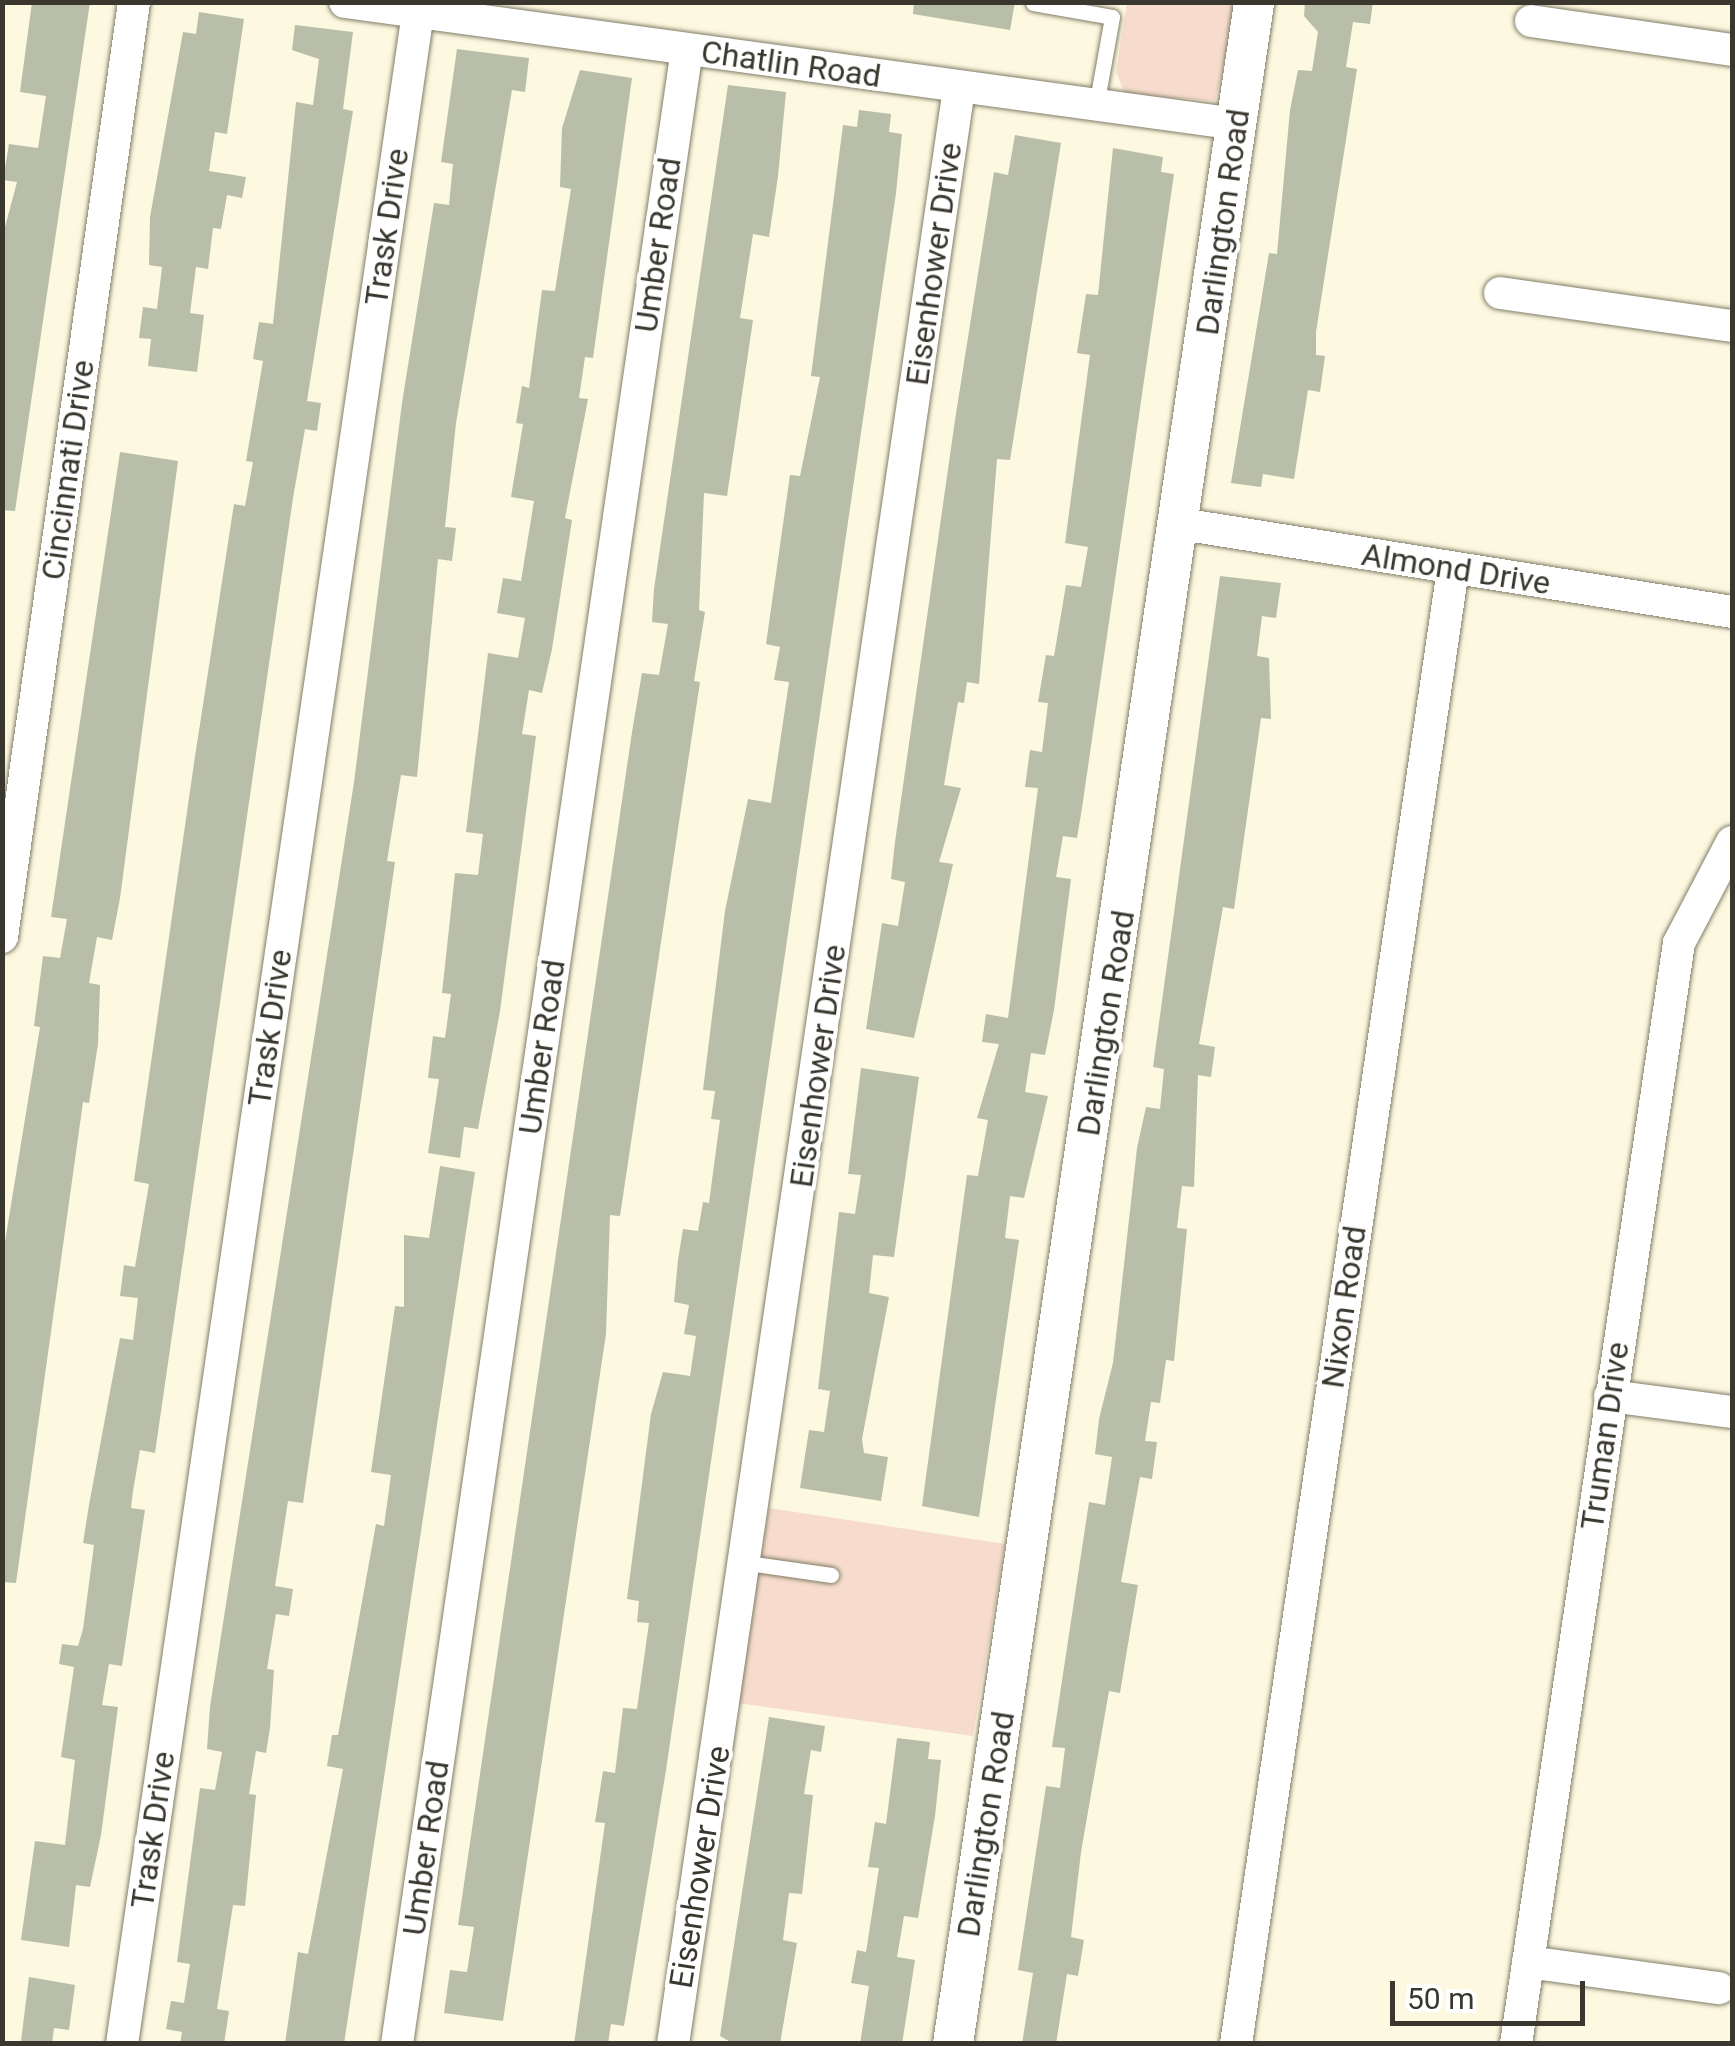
<!DOCTYPE html>
<style>
body{margin:0}
#map{position:relative;width:1735px;height:2046px;overflow:hidden;background:#fdf8e0;font-family:Roboto,sans-serif}
div>[style]{position:absolute}
[style*='--x']{left:calc(var(--x)*1px);top:calc(var(--y)*1px);width:calc(var(--w)*1px);rotate:calc(var(--a)*1deg)}
.green>*{inset:0;background:#f7dccd}
.building>*{inset:0;background:#b8bea8}
.roads{filter:drop-shadow(0 0 2px #817d68) drop-shadow(0 0 2px #817d68)}
.service>*{height:15px;margin:-7.5px;padding:0 7.5px;transform-origin:7.5px;border-radius:7.5px;background:#fff}
.minor>*{height:32px;margin:-16px;padding:0 16px;transform-origin:16px;border-radius:16px;background:#fff}
.tertiary>*{height:40px;margin:-20px;padding:0 20px;transform-origin:20px;border-radius:20px;background:#fff}
span{translate:-50% -50%;white-space:nowrap;text-align:center;line-height:1.15;-webkit-text-stroke:8px #fff;paint-order:stroke}
.street-label{font-size:32px;color:#39372e}
.frame{position:absolute;inset:0;border:5px solid #39372e;pointer-events:none}
.scale{position:absolute;left:1390px;top:1981px;width:195px;height:45px;box-sizing:border-box;border:5px solid #39372e;border-top:0;padding-left:12px;font-size:30px;line-height:35px;white-space:nowrap;color:#39372e;-webkit-text-stroke:8px #fff;paint-order:stroke}
</style>
<div id="map">
<div class="green">
<i style="clip-path:polygon(1127px 3px,1239px 3px,1215px 101px,1125px 94px,1116px 72px)"></i>
<i style="clip-path:polygon(769px 1508px,1005px 1544px,973px 1736px,737px 1703px)"></i>
</div>
<div class="building">
<i style="clip-path:polygon(32px 2px,90px 2px,15px 511px,2px 510px,2px 238px,17px 182px,3px 180px,9px 144px,38px 148px,46px 96px,20px 92px)"></i>
<i style="clip-path:polygon(914px 2px,1015px 2px,1010px 30px,913px 14px)"></i>
<i style="clip-path:polygon(1305px 2px,1373px 2px,1370px 24px,1353px 22px,1346px 67px,1357px 69px,1316px 332px,1316px 355px,1325px 356px,1320px 392px,1308px 390px,1294px 479px,1263px 474px,1261px 487px,1231px 483px,1269px 253px,1277px 254px,1290px 110px,1298px 70px,1312px 71px,1318px 32px,1304px 16px)"></i>
<i style="clip-path:polygon(199px 12px,244px 19px,227px 134px,215px 132px,209px 171px,246px 177px,242px 198px,227px 195px,221px 229px,213px 228px,208px 269px,196px 267px,190px 313px,204px 315px,197px 372px,148px 366px,151px 339px,139px 338px,143px 307px,157px 309px,162px 267px,149px 265px,150px 217px,183px 32px,196px 34px)"></i>
<i style="clip-path:polygon(295px 25px,353px 32px,343px 109px,353px 111px,307px 401px,321px 403px,317px 431px,305px 429px,293px 498px,155px 1453px,140px 1450px,133px 1491px,131px 1508px,145px 1510px,122px 1666px,109px 1664px,102px 1705px,118px 1707px,101px 1835px,90px 1887px,76px 1885px,69px 1947px,21px 1940px,35px 1841px,65px 1845px,75px 1760px,61px 1757px,74px 1667px,59px 1664px,62px 1644px,78px 1646px,83px 1629px,94px 1545px,83px 1543px,89px 1505px,120px 1338px,133px 1340px,138px 1298px,120px 1296px,124px 1265px,135px 1267px,149px 1184px,134px 1181px,194px 763px,234px 504px,245px 506px,253px 462px,246px 461px,263px 361px,253px 359px,259px 322px,273px 324px,296px 102px,313px 105px,319px 59px,292px 50px)"></i>
<i style="clip-path:polygon(457px 49px,529px 58px,525px 92px,512px 90px,456px 423px,445px 527px,456px 528px,452px 561px,438px 559px,417px 777px,401px 775px,387px 861px,395px 862px,303px 1503px,288px 1501px,275px 1586px,293px 1589px,289px 1616px,276px 1614px,267px 1669px,274px 1670px,270px 1728px,266px 1753px,256px 1751px,249px 1794px,256px 1795px,245px 1906px,233px 1905px,217px 2009px,229px 2011px,224px 2044px,180px 2044px,182px 2032px,166px 2029px,171px 2001px,184px 2003px,190px 1964px,177px 1962px,200px 1788px,215px 1790px,222px 1752px,207px 1749px,210px 1707px,354px 782px,402px 403px,434px 203px,449px 205px,453px 164px,441px 162px)"></i>
<i style="clip-path:polygon(580px 70px,632px 78px,593px 358px,585px 357px,579px 398px,588px 399px,565px 518px,572px 520px,552px 649px,542px 693px,529px 690px,522px 734px,536px 736px,500px 1011px,478px 1129px,464px 1127px,460px 1158px,428px 1153px,439px 1079px,428px 1078px,433px 1036px,445px 1038px,451px 994px,442px 993px,455px 873px,478px 875px,483px 834px,466px 832px,488px 653px,518px 658px,525px 618px,497px 613px,503px 578px,521px 581px,534px 501px,511px 497px,523px 424px,516px 423px,522px 386px,529px 388px,542px 290px,555px 291px,571px 189px,560px 187px,562px 128px)"></i>
<i style="clip-path:polygon(728px 85px,786px 92px,778px 176px,769px 237px,753px 234px,740px 318px,753px 320px,727px 496px,704px 493px,699px 610px,705px 612px,694px 681px,700px 682px,620px 1216px,610px 1215px,606px 1334px,503px 2021px,444px 2013px,450px 1970px,467px 1972px,474px 1927px,458px 1925px,632px 732px,642px 673px,659px 675px,668px 624px,652px 622px,654px 589px)"></i>
<i style="clip-path:polygon(859px 110px,891px 114px,889px 132px,902px 134px,896px 193px,666px 1770px,624px 2026px,611px 2024px,608px 2044px,574px 2044px,605px 1823px,595px 1822px,603px 1771px,615px 1773px,623px 1708px,637px 1709px,649px 1623px,637px 1622px,639px 1601px,627px 1599px,651px 1414px,663px 1372px,690px 1376px,696px 1336px,684px 1334px,689px 1305px,674px 1302px,678px 1260px,683px 1229px,698px 1231px,703px 1202px,709px 1203px,720px 1120px,711px 1119px,715px 1091px,703px 1090px,725px 911px,748px 799px,771px 803px,789px 682px,774px 680px,780px 647px,766px 644px,790px 475px,800px 476px,820px 377px,811px 376px,843px 125px,857px 127px)"></i>
<i style="clip-path:polygon(1015px 135px,1061px 143px,1010px 460px,997px 459px,979px 684px,967px 682px,964px 703px,958px 702px,944px 785px,961px 788px,939px 862px,953px 864px,914px 1038px,866px 1029px,882px 923px,898px 926px,905px 882px,891px 879px,895px 842px,955px 420px,994px 172px,1008px 175px)"></i>
<i style="clip-path:polygon(1113px 148px,1163px 157px,1161px 172px,1174px 174px,1082px 808px,1077px 838px,1063px 836px,1056px 877px,1071px 879px,1054px 1010px,1045px 1055px,1031px 1053px,1025px 1092px,1048px 1096px,1024px 1198px,1010px 1196px,1005px 1238px,1019px 1240px,979px 1517px,922px 1506px,967px 1175px,978px 1176px,988px 1120px,977px 1118px,999px 1044px,982px 1042px,986px 1014px,1008px 1018px,1038px 788px,1025px 787px,1030px 750px,1042px 752px,1048px 703px,1038px 702px,1046px 655px,1054px 656px,1066px 585px,1081px 587px,1088px 547px,1065px 543px,1090px 355px,1077px 353px,1086px 294px,1098px 295px)"></i>
<i style="clip-path:polygon(120px 452px,178px 461px,120px 898px,112px 940px,97px 937px,89px 983px,100px 985px,98px 1044px,89px 1103px,83px 1102px,16px 1583px,2px 1582px,2px 1260px,40px 1027px,34px 1026px,43px 956px,60px 958px,67px 919px,51px 917px)"></i>
<i style="clip-path:polygon(1220px 576px,1281px 583px,1276px 618px,1262px 616px,1257px 656px,1269px 658px,1271px 719px,1261px 718px,1234px 909px,1223px 907px,1199px 1044px,1215px 1047px,1211px 1077px,1198px 1075px,1194px 1187px,1182px 1186px,1177px 1228px,1187px 1229px,1174px 1361px,1166px 1360px,1160px 1403px,1151px 1402px,1145px 1441px,1157px 1442px,1152px 1479px,1140px 1477px,1121px 1582px,1138px 1585px,1128px 1644px,1120px 1693px,1109px 1691px,1081px 1852px,1071px 1937px,1084px 1940px,1078px 1976px,1067px 1974px,1056px 2044px,1022px 2044px,1033px 1973px,1018px 1970px,1046px 1786px,1060px 1788px,1065px 1748px,1052px 1747px,1089px 1502px,1105px 1505px,1112px 1457px,1095px 1454px,1099px 1419px,1113px 1363px,1137px 1148px,1146px 1107px,1160px 1109px,1164px 1069px,1153px 1067px)"></i>
<i style="clip-path:polygon(861px 1068px,919px 1077px,894px 1257px,873px 1255px,869px 1293px,889px 1297px,862px 1439px,864px 1453px,888px 1457px,881px 1501px,800px 1488px,809px 1430px,824px 1432px,830px 1391px,818px 1389px,839px 1212px,855px 1214px,861px 1175px,848px 1174px)"></i>
<i style="clip-path:polygon(440px 1166px,475px 1172px,344px 2044px,285px 2044px,298px 1952px,308px 1954px,343px 1769px,327px 1766px,332px 1735px,338px 1735px,376px 1524px,384px 1526px,391px 1475px,371px 1472px,395px 1306px,404px 1307px,404px 1235px,429px 1238px)"></i>
<i style="clip-path:polygon(769px 1717px,825px 1726px,821px 1752px,811px 1750px,804px 1794px,813px 1795px,802px 1894px,789px 1893px,783px 1940px,797px 1943px,780px 2044px,734px 2044px,720px 2036px)"></i>
<i style="clip-path:polygon(897px 1738px,930px 1742px,928px 1759px,941px 1760px,935px 1816px,918px 1918px,904px 1916px,897px 1957px,915px 1960px,902px 2044px,860px 2044px,869px 1986px,851px 1983px,857px 1950px,866px 1952px,879px 1868px,868px 1867px,875px 1822px,886px 1824px)"></i>
<i style="clip-path:polygon(29px 1977px,75px 1985px,69px 2030px,54px 2028px,52px 2044px,21px 2041px)"></i>
</div>
<div class="roads">
<div class="service">
<i style="--x:1033;--y:3;--w:80;--a:10"></i>
<i style="--x:1112;--y:17;--w:90;--a:100.2"></i>
<i style="--x:747;--y:1563;--w:85;--a:8.1"></i>
</div>
<div class="minor">
<i style="--x:345;--y:2;--w:900;--a:7.79"></i>
<i style="--x:1531;--y:21;--w:203;--a:8.2"></i>
<i style="--x:1500;--y:293;--w:234;--a:8.1"></i>
<i style="--x:1181;--y:524;--w:558;--a:9.07"></i>
<i style="--x:2;--y:937;--w:944;--a:-81.96"></i>
<i style="--x:1610;--y:1396;--w:123;--a:7.5"></i>
<i style="--x:1528;--y:1962;--w:193;--a:7.8"></i>
<i style="--x:122;--y:2044;--w:2052;--a:-81.71"></i>
<i style="--x:397;--y:2044;--w:2015;--a:-81.73"></i>
<i style="--x:673;--y:2044;--w:1977;--a:-81.68"></i>
<i style="--x:1236;--y:2044;--w:1490;--a:-81.63"></i>
<i style="--x:1516;--y:2044;--w:1113;--a:-81.58"></i>
<i style="--x:1679;--y:943;--w:114;--a:-62.3"></i>
</div>
<div class="tertiary">
<i style="--x:953;--y:2044;--w:2064;--a:-81.61"></i>
</div>
</div>
<div class="street-label">
<span style="left:791px;top:64px;rotate:8deg">Chatlin Road</span>
<span style="left:1223px;top:222px;rotate:-82deg">Darlington Road</span>
<span style="left:387px;top:227px;rotate:-82deg">Trask Drive</span>
<span style="left:658px;top:245px;rotate:-82deg">Umber Road</span>
<span style="left:934px;top:264px;rotate:-82deg">Eisenhower Drive</span>
<span style="left:68px;top:470px;rotate:-82deg">Cincinnati Drive</span>
<span style="left:1456px;top:569px;rotate:9deg">Almond Drive</span>
<span style="left:1106px;top:1023px;rotate:-81deg">Darlington Road</span>
<span style="left:270px;top:1028px;rotate:-82deg">Trask Drive</span>
<span style="left:542px;top:1047px;rotate:-82deg">Umber Road</span>
<span style="left:818px;top:1066px;rotate:-82deg">Eisenhower Drive</span>
<span style="left:1344px;top:1307px;rotate:-82deg">Nixon Road</span>
<span style="left:1605px;top:1436px;rotate:-82deg">Truman Drive</span>
<span style="left:986px;top:1824px;rotate:-81deg">Darlington Road</span>
<span style="left:153px;top:1830px;rotate:-82deg">Trask Drive</span>
<span style="left:426px;top:1848px;rotate:-82deg">Umber Road</span>
<span style="left:700px;top:1867px;rotate:-81deg">Eisenhower Drive</span>
</div>
<div class="frame"></div>
<div class="scale">50 m</div>
</div>
